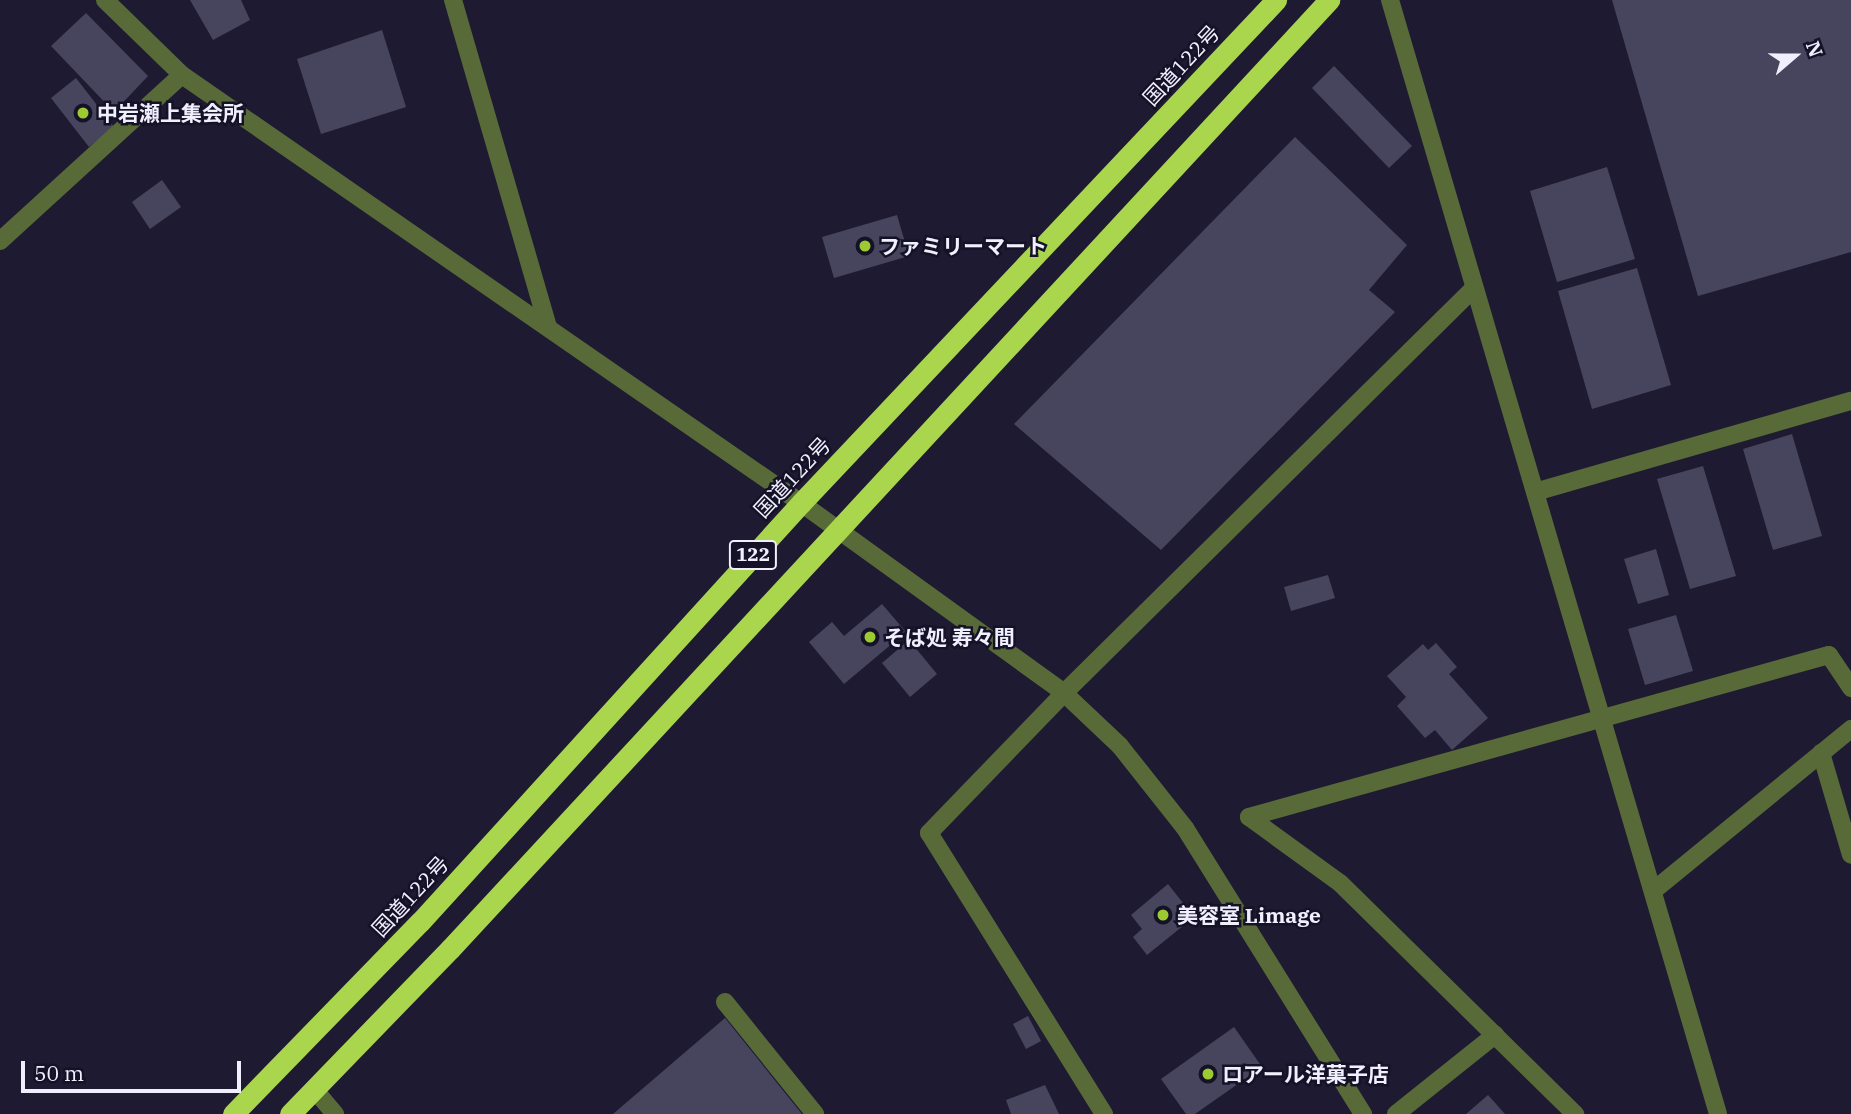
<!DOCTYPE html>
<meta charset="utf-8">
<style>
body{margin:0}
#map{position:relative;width:1851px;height:1114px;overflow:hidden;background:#1e1a31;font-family:"IBM Plex Serif","Noto Sans JP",serif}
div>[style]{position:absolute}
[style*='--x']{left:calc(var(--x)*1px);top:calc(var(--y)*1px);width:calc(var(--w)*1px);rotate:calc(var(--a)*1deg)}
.building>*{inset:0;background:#47455e}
.minor>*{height:18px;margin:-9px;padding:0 9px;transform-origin:9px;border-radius:9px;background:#586a38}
.highway>*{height:21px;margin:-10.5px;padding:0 10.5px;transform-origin:10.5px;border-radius:10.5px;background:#aad64d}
.dots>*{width:19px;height:19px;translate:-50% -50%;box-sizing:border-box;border:4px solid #151127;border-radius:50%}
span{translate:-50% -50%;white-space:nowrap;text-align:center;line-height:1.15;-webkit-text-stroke:5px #151127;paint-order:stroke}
.shield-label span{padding:2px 5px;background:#151127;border:2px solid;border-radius:5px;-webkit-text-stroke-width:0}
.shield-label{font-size:19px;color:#f0effe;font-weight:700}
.street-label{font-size:21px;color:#f0effe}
.poi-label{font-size:21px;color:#f0effe;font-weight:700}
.left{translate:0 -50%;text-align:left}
.north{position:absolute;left:1760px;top:21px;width:70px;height:70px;-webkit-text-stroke:5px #151127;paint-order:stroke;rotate:70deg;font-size:19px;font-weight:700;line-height:28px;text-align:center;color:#f0effe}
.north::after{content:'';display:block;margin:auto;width:24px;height:32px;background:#f0effe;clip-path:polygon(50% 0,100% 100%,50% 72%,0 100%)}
.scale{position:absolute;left:21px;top:1061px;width:220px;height:32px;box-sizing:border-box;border:4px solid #f0effe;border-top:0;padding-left:9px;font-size:21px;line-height:24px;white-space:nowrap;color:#f0effe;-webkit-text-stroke:5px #151127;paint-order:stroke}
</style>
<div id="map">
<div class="building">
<i style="clip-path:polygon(190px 0,241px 0,250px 20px,213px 40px)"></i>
<i style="clip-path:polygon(1612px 0,1851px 0,1851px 252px,1698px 296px)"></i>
<i style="clip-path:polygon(86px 13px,148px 76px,114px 112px,51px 46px)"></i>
<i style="clip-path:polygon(382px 30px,406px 107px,321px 134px,297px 59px)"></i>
<i style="clip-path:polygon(1334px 66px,1412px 146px,1389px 168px,1312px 88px)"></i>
<i style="clip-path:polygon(76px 78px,114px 127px,89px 147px,51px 98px)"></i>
<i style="clip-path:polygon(1295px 137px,1407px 245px,1369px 290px,1395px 312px,1161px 550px,1014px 424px)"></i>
<i style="clip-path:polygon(1607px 167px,1635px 259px,1557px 282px,1530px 191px)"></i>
<i style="clip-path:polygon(162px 180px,181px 207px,150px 229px,132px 202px)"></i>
<i style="clip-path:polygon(897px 215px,909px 256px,834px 278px,822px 237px)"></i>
<i style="clip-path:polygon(1637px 268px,1671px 385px,1592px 409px,1558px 291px)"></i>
<i style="clip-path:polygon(1792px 434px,1822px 536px,1773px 550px,1743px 449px)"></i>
<i style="clip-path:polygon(1703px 466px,1736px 576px,1690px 589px,1657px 479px)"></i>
<i style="clip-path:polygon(1656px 549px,1669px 595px,1638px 604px,1624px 559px)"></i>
<i style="clip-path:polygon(1328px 575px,1335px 598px,1291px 611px,1284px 587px)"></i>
<i style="clip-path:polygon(882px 604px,906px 632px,844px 684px,809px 642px,832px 622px,844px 636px)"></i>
<i style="clip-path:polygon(1676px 615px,1693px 671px,1645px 685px,1628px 629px)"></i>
<i style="clip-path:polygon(909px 640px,937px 674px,910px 697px,882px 663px)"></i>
<i style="clip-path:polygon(1436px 643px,1457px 667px,1449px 674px,1488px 718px,1452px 750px,1435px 730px,1425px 738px,1397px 706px,1406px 697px,1387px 676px,1423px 644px,1428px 650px)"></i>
<i style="clip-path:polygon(1168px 884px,1194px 917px,1147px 955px,1133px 937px,1142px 929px,1131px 915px)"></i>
<i style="clip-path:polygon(1028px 1016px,1041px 1041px,1026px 1049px,1013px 1024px)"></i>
<i style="clip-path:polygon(725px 1018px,802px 1114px,613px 1114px)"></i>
<i style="clip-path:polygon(1234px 1027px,1262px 1067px,1195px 1114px,1186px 1114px,1161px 1079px)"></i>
<i style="clip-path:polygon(1045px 1085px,1059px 1114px,1011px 1114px,1006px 1100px)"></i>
<i style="clip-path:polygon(1488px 1095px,1505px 1114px,1466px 1114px)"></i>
</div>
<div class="minor">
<i style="--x:105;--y:0;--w:107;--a:44.2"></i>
<i style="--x:182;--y:75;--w:753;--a:34.66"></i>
<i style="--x:801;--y:503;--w:324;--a:35.8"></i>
<i style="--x:1064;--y:693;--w:77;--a:43.4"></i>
<i style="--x:1120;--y:746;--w:105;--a:51.6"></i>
<i style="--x:1185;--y:828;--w:337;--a:58.1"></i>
<i style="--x:453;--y:0;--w:341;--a:73.8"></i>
<i style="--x:1390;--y:0;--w:1161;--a:73.59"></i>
<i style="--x:0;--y:241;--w:246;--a:-42.4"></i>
<i style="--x:1535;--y:492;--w:329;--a:-16.1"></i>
<i style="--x:1821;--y:753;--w:106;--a:73.6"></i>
<i style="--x:1249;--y:817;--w:602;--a:-15.61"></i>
<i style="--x:1829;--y:655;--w:40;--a:56"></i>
<i style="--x:1249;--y:817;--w:112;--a:36"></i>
<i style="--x:1340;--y:883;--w:330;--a:44.5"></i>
<i style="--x:1653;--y:891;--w:256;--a:-39.3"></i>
<i style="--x:725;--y:1002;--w:144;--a:51.2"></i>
<i style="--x:314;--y:1089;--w:33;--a:50"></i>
<i style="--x:1104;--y:1114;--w:331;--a:-121.9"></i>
<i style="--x:929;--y:833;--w:194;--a:-46"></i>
<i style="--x:1064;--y:693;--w:573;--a:-44.65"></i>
<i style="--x:1396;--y:1114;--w:127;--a:-38.6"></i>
</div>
<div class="highway">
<i style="--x:233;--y:1114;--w:268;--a:-45.8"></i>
<i style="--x:420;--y:922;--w:566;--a:-47.72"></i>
<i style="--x:801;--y:503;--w:692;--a:-46.64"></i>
<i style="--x:290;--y:1114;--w:230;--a:-45.9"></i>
<i style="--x:450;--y:949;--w:1294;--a:-47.19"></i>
</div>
<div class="dots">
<i style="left:83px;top:113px;background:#9cca31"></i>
<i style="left:865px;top:246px;background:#9cca31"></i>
<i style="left:870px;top:637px;background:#9cca31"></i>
<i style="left:1163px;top:915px;background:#9cca31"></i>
<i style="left:1208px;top:1074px;background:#9cca31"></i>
</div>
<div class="shield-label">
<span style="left:753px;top:555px">122</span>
</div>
<div class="street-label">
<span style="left:1181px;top:65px;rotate:-47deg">国道122号</span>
<span style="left:792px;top:477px;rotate:-47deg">国道122号</span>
<span style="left:410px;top:896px;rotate:-47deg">国道122号</span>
</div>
<div class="poi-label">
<span class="left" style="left:97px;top:113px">中岩瀬上集会所</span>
<span class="left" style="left:879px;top:246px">ファミリーマート</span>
<span class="left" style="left:884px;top:637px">そば処 寿々間</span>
<span class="left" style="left:1177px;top:915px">美容室 Limage</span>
<span class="left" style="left:1222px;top:1074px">ロアール洋菓子店</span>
</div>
<div class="north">N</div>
<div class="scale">50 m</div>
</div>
